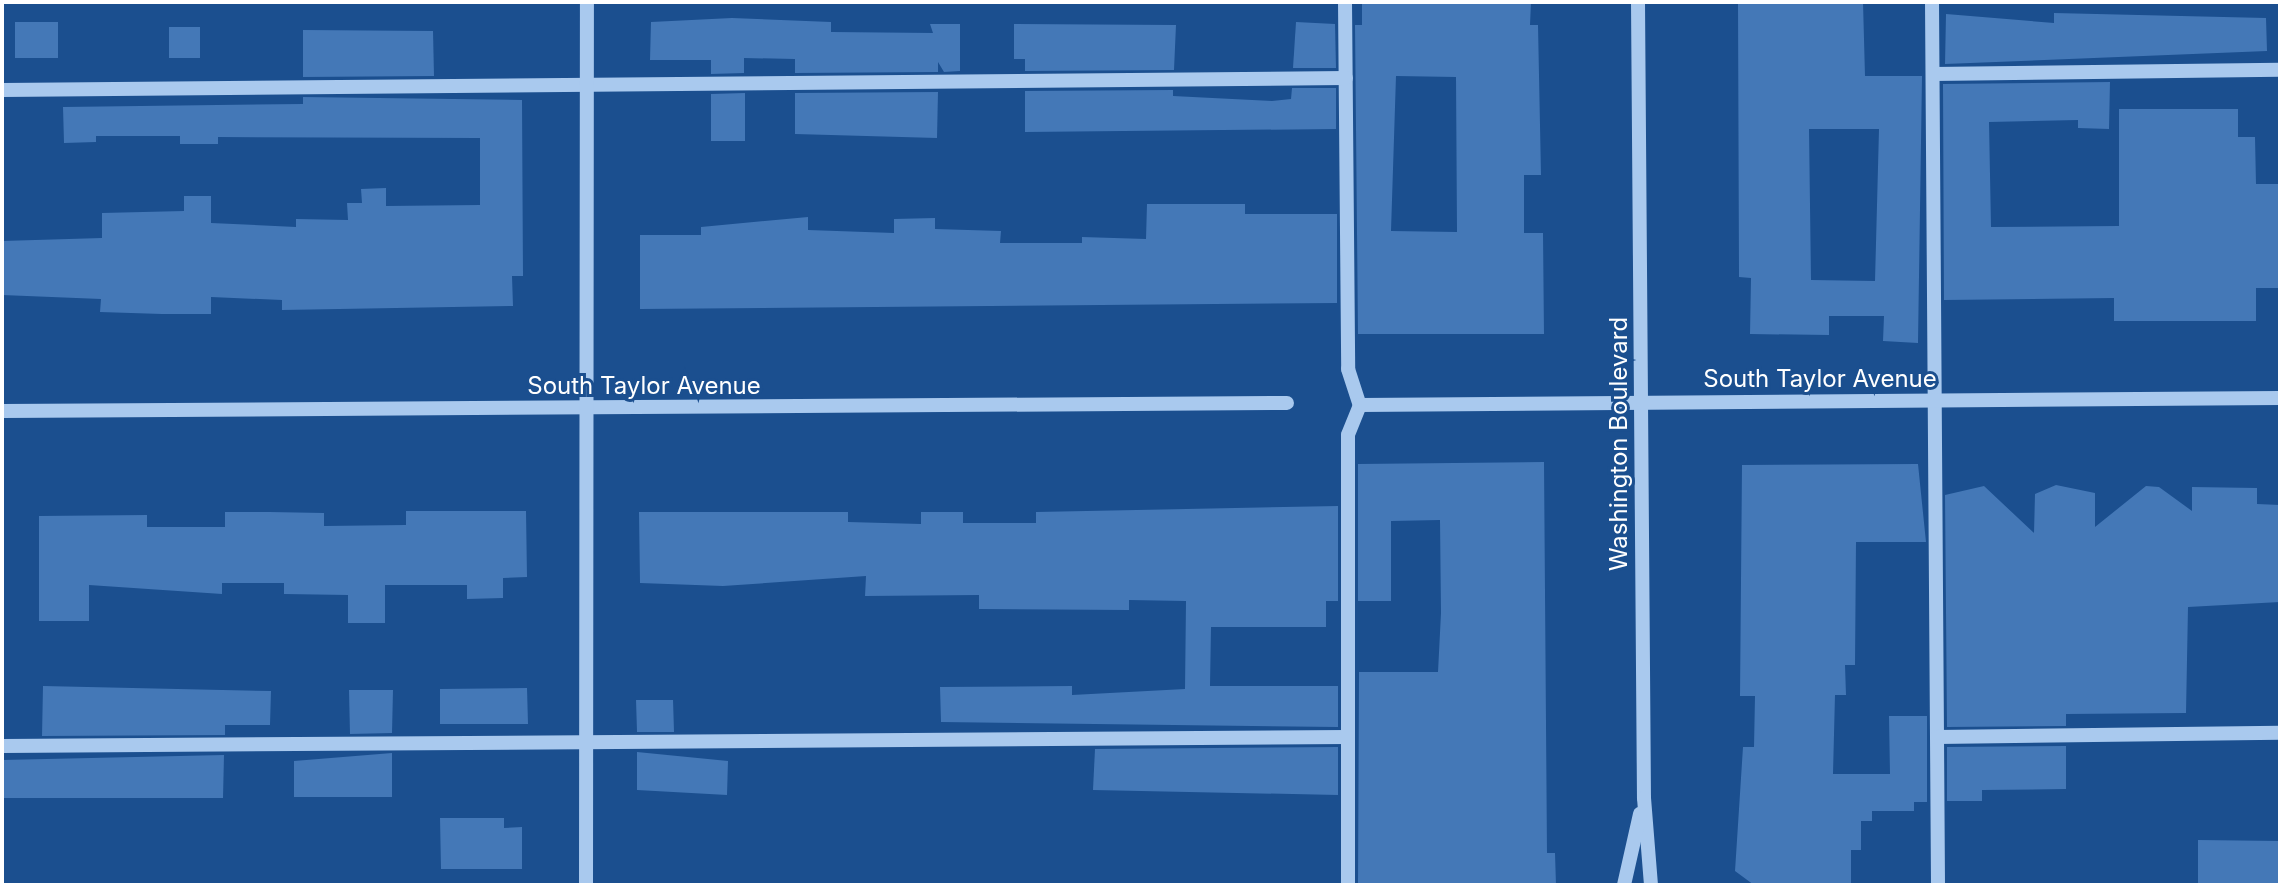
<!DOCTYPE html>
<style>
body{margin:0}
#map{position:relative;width:2282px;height:887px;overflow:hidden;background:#1b4f8f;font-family:Inter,sans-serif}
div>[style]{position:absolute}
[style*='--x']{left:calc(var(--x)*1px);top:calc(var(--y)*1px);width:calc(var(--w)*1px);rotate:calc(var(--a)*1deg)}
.building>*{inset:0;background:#4478b7}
.minor>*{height:14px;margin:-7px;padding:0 7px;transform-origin:7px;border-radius:7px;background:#a9c9ee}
span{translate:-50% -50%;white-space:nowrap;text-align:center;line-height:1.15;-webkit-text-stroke:6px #1b4f8f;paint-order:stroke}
.street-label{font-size:24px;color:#fff}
.frame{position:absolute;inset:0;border:4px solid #fff;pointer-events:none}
</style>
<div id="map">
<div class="building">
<i style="clip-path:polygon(evenodd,1362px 2px,1531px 2px,1530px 25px,1538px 25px,1541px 175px,1524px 175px,1524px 233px,1543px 233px,1544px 334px,1358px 334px,1355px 25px,1362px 25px,1362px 2px,1396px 76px,1456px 77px,1457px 232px,1391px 231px,1396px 76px)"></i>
<i style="clip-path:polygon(evenodd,1738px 2px,1863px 2px,1865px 76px,1922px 76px,1918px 343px,1883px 341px,1884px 316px,1829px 316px,1829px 335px,1750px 334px,1751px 278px,1739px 277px,1738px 2px,1809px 129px,1879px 129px,1875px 281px,1811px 280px,1809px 129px)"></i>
<i style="clip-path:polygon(2054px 13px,2266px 18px,2267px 51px,1945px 64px,1946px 14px,2054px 23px)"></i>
<i style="clip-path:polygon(732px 18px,831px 22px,831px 32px,933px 33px,930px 24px,960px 24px,960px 71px,944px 72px,938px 62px,938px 72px,795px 73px,795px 59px,744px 58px,744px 73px,711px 74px,711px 60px,650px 60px,651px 22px)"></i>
<i style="clip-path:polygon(15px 22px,58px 22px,58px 58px,15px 58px)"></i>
<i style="clip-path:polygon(1296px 22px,1335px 24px,1336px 68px,1293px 68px)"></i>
<i style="clip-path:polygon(1014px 24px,1176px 25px,1174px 70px,1025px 71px,1025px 59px,1014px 59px)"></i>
<i style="clip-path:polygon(169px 27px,200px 27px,200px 58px,169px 58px)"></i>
<i style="clip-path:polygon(303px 30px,433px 31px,434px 76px,303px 77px)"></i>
<i style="clip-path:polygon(2110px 82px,2109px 129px,2078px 128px,2078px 120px,1989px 122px,1991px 227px,2119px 226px,2119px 109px,2238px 109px,2238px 137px,2255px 137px,2256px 184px,2280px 184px,2280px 288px,2256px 288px,2256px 321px,2114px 321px,2114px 298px,1944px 300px,1943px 84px)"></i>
<i style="clip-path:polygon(1292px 88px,1336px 88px,1336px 129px,1025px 132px,1025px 91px,1173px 90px,1173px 96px,1272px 101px,1291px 99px)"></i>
<i style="clip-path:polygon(938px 92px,937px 138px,795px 134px,795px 93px)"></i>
<i style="clip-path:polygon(745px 93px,745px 141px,711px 141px,711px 94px)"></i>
<i style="clip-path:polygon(303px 97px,522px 100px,523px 276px,512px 276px,513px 306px,282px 310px,282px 300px,211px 297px,211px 314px,162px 314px,100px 312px,101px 299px,2px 295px,2px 241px,102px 238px,102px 213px,184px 211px,184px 196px,211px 196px,211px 223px,296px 227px,296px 219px,348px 220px,347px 203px,362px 203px,361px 189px,386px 188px,386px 206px,480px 205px,480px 138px,218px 137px,218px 144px,180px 144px,180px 136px,96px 136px,96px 142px,64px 143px,63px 107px,303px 104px)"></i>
<i style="clip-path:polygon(1147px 204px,1245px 204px,1245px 214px,1337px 214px,1337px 303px,640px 309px,640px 235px,701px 235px,701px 227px,808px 217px,808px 230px,894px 233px,894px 219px,935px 218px,935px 229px,1001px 231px,1000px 243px,1082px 243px,1082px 237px,1146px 239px)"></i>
<i style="clip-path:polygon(1544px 462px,1547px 853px,1555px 853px,1556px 885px,1358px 885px,1359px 672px,1438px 672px,1441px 613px,1440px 520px,1391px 521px,1391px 601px,1358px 601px,1358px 464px)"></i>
<i style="clip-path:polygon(1918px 464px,1926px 542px,1856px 542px,1855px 665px,1845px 665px,1846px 695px,1835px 695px,1833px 774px,1890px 774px,1889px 716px,1927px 716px,1927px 802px,1914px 802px,1914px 811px,1872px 811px,1872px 821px,1861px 821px,1861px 850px,1851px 850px,1851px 885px,1754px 885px,1735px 871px,1743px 747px,1754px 747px,1755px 696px,1740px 696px,1742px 465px)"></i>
<i style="clip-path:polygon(2056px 485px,2095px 493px,2095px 527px,2146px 486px,2159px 487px,2192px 511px,2192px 487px,2257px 488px,2257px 504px,2280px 505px,2280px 602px,2188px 607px,2186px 713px,2066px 714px,2066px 726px,1947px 727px,1945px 495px,1984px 486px,2034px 533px,2035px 494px)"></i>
<i style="clip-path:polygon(1338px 506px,1338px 601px,1326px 601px,1326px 627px,1211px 627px,1210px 686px,1338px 686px,1338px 727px,941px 722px,940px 687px,1072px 686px,1072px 695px,1185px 689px,1186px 601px,1129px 600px,1129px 610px,979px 609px,979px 595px,865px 596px,866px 576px,723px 586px,640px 583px,639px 512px,848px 512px,848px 522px,921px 524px,921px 512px,963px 512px,963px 523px,1036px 523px,1036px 512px)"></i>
<i style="clip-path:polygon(406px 511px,526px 511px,527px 577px,503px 578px,503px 598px,467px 599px,467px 585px,385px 585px,385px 623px,348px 623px,348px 595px,284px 594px,284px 583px,222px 583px,222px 594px,89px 585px,89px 621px,39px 621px,39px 516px,147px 515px,147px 527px,225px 527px,225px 512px,269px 512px,324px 513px,324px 526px,406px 525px)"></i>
<i style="clip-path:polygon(43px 686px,271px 691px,270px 725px,225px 725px,225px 735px,42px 736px)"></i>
<i style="clip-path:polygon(527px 688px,528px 724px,440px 724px,440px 689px)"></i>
<i style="clip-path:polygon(349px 690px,393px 690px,392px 733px,350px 734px)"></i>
<i style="clip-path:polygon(636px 700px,673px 700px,674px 732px,637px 732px)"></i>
<i style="clip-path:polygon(2066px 746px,2066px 789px,1982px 790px,1982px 801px,1947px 801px,1947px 747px)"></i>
<i style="clip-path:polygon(1338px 747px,1338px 795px,1093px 790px,1095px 749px)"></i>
<i style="clip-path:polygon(637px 752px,728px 761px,727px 795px,637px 790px)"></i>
<i style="clip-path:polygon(392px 753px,392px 797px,294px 797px,294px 761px)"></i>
<i style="clip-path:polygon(224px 755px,223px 798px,2px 798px,2px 760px)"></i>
<i style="clip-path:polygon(440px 818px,504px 818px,504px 828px,522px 827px,522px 869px,441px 869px)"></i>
<i style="clip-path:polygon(2198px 840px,2280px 841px,2280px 885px,2198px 885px)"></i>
</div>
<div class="minor">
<i style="--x:1345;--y:2;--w:367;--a:89.5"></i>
<i style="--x:1348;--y:369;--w:38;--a:72"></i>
<i style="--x:1360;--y:405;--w:32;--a:112"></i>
<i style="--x:1348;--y:435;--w:450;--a:90"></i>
<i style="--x:1638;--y:2;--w:796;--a:89.57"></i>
<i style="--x:1644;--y:798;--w:87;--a:85.4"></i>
<i style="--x:1932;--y:2;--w:883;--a:89.61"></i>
<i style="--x:1933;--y:74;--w:347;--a:-0.7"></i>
<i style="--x:2;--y:90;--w:1344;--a:-0.51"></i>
<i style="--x:1360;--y:405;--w:920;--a:-0.44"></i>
<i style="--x:2;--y:411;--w:1285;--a:-0.36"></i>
<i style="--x:1937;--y:737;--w:343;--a:-0.7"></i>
<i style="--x:2;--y:746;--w:1346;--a:-0.38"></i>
<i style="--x:586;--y:885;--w:883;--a:-89.94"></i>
<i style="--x:1624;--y:885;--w:73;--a:-77.3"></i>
</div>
<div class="street-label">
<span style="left:1820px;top:379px">South Taylor Avenue</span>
<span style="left:644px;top:386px">South Taylor Avenue</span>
<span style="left:1619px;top:444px;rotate:-90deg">Washington Boulevard</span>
</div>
<div class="frame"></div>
</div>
